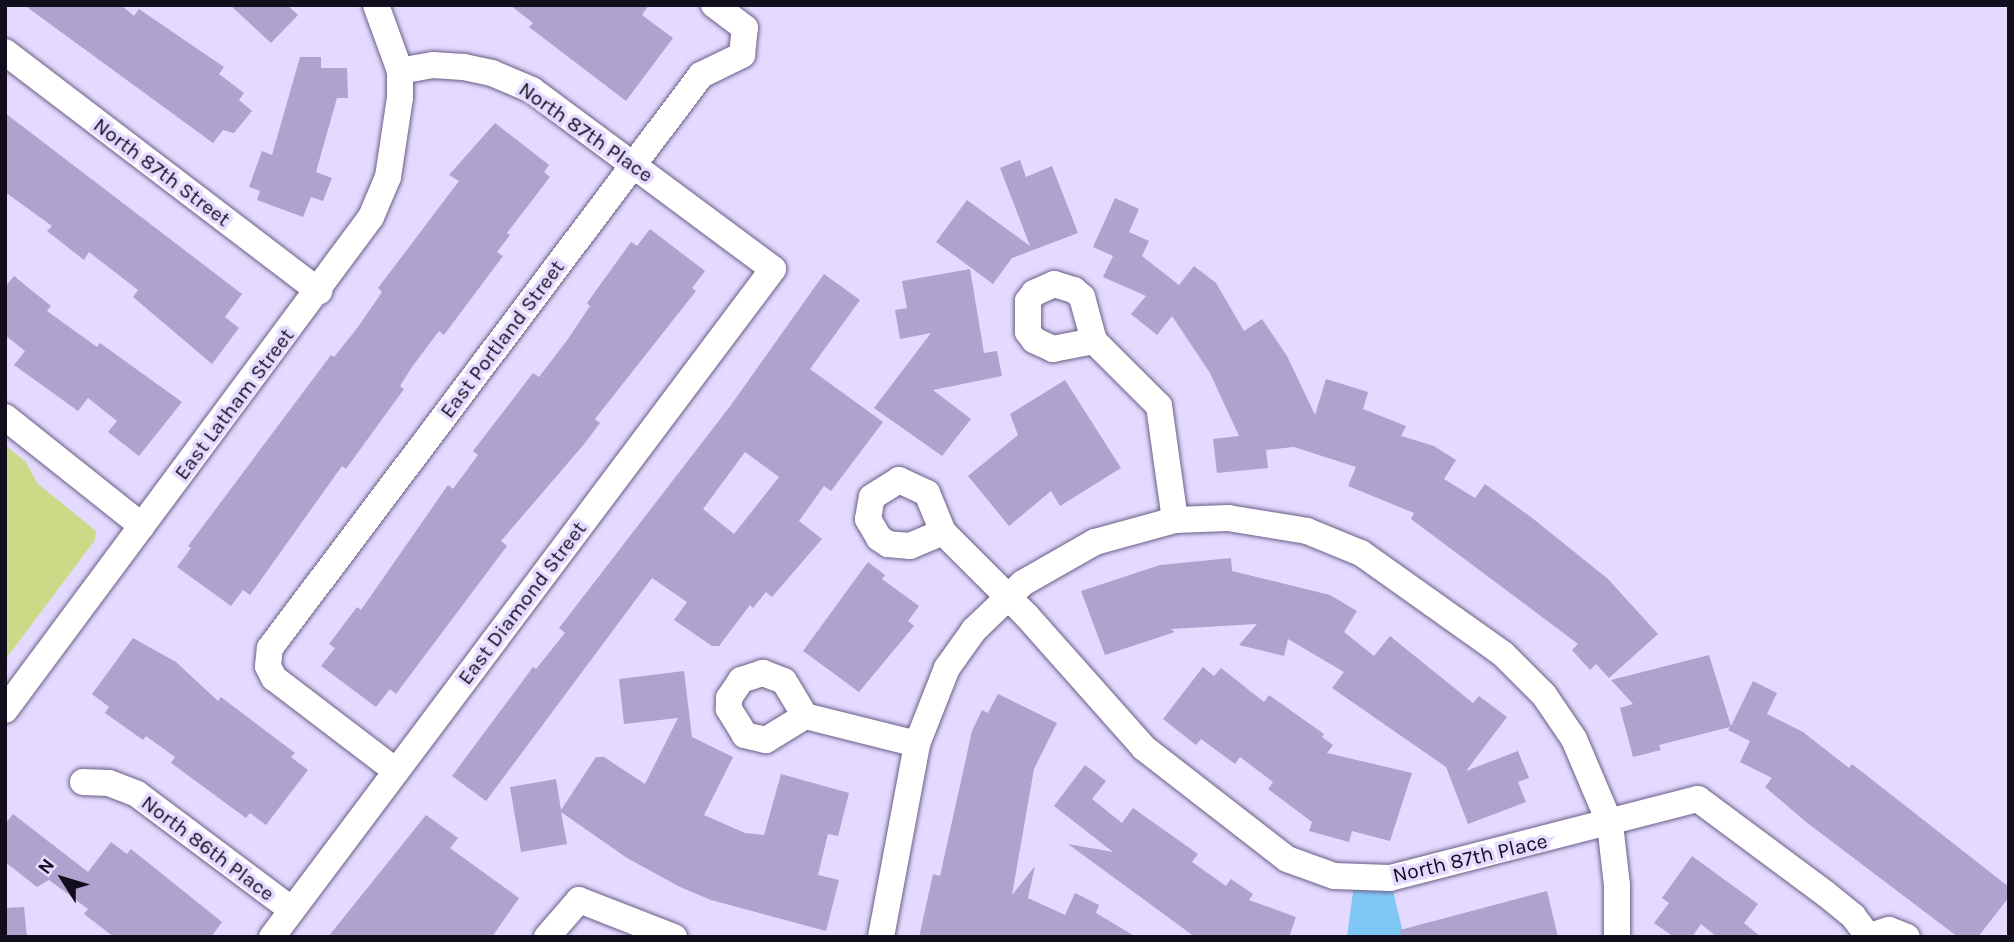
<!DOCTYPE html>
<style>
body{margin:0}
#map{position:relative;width:2014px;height:942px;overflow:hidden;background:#e4daff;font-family:Karla,sans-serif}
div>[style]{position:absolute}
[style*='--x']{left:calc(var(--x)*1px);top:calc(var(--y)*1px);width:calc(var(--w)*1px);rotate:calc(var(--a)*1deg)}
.green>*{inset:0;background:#cada87}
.water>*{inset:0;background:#7fc8f6}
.building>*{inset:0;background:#aea2ce}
.roads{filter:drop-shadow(0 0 2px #6a5e85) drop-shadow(0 0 2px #6a5e85)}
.street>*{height:26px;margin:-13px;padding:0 13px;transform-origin:13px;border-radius:13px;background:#fff}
span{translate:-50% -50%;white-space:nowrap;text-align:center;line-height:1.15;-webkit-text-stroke:7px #e4daff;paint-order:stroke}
.street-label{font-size:21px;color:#130e1e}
.frame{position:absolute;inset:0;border:7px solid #130e1e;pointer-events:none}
.north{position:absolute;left:28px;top:844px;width:70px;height:70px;-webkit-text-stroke:5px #e4daff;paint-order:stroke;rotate:307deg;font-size:19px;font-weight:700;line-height:28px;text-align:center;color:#130e1e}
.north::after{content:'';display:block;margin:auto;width:24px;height:32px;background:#130e1e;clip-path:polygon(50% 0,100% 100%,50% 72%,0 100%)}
</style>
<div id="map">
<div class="green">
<i style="clip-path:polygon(5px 445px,26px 462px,37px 483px,96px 531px,95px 540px,5px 660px)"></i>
</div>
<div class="water">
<i style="clip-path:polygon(1355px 877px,1390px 878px,1404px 937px,1347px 937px)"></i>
</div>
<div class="building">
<i style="clip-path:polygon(24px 5px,121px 5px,134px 16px,139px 9px,224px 67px,219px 74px,244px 93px,239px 100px,252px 111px,234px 133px,223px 130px,213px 143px)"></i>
<i style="clip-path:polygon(230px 5px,287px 5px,298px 15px,271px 43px)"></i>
<i style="clip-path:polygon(510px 5px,649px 5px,642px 15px,673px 38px,626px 101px,529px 27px,533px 23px)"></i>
<i style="clip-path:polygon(300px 57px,321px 57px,321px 68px,347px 68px,348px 98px,337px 98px,316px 172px,332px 178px,323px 201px,311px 197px,303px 217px,257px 200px,260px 191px,249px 187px,262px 151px,272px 155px)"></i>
<i style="clip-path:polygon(5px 113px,242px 294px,225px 317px,239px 328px,212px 364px,133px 297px,138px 290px,89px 252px,84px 260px,47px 231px,52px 226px,5px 192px)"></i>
<i style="clip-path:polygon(495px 123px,549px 165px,544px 172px,550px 177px,507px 233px,510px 235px,497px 252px,503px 256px,444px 335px,439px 331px,412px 367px,400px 386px,404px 389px,346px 469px,342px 466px,250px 595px,243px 590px,231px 606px,177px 567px,191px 548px,188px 546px,331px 355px,334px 357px,358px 327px,382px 292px,378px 288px,459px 181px,449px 175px)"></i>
<i style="clip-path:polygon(1020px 160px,1026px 177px,1052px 166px,1078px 233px,1012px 258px,993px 284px,936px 242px,967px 200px,1030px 246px,1000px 168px)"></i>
<i style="clip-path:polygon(1115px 198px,1139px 209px,1129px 232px,1149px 241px,1142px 256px,1179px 285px,1194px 266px,1216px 283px,1244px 331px,1262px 319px,1287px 356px,1315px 415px,1326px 379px,1368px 392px,1363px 409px,1406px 426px,1401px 436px,1434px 446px,1456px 460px,1444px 479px,1475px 498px,1485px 484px,1531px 517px,1608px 579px,1658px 634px,1609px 678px,1596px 664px,1590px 670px,1572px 650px,1578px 644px,1411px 519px,1414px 513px,1348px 486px,1356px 467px,1294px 447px,1266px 450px,1268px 468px,1217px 473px,1213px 439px,1239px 436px,1210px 373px,1172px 316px,1157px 335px,1131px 314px,1146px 296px,1103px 277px,1113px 256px,1093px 247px)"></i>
<i style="clip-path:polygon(650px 229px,705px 271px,692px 288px,696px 291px,595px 419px,600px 423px,585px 443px,501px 541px,507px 546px,396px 694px,390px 689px,376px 707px,321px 666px,335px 648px,329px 644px,357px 607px,361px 610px,448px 485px,453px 489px,478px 455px,473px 451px,533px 373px,539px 377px,568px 339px,590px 306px,587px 303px,631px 242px,637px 246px)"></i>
<i style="clip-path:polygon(970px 269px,984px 353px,997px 351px,1002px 376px,933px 390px,971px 419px,942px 456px,874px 408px,931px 333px,900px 339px,895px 310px,907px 308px,902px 281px)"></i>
<i style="clip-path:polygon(evenodd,824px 274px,860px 300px,810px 369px,883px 422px,831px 491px,824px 486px,799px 521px,822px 539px,772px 597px,766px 592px,753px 608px,750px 605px,719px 646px,712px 646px,674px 620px,687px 602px,652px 578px,486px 801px,452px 776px,533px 667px,536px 669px,565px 633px,559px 628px,731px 405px,824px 274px,745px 452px,779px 477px,734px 534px,703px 509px,745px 452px)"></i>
<i style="clip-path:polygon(14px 276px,51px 306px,47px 311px,97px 347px,100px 343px,182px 402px,139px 456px,108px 432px,117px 421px,88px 398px,78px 411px,14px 365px,25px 351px,5px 335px,5px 287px)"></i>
<i style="clip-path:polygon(1065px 380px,1121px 468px,1060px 506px,1051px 491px,1009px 526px,968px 476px,1018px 435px,1010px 414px)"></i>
<i style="clip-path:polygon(1231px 558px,1232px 571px,1330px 595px,1357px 611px,1344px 632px,1374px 656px,1390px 636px,1473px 703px,1479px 696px,1507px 717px,1466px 771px,1518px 751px,1529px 778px,1518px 782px,1526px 802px,1468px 824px,1446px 767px,1332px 688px,1344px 672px,1288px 639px,1284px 656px,1239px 645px,1257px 624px,1171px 629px,1175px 632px,1105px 655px,1081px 591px,1160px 565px)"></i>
<i style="clip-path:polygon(868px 562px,885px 575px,882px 579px,919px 606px,908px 621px,914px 626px,859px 692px,803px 651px)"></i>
<i style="clip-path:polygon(133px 638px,176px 662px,218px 701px,221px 697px,295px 753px,291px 757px,308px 770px,266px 825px,250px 813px,246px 818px,171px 763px,175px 757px,146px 736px,143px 740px,105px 713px,109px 707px,92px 694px)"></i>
<i style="clip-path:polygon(1709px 655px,1731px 726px,1753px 681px,1777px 693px,1767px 714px,1803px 732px,1849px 768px,1852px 764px,2009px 887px,2009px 897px,1978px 937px,1958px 937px,1806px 822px,1765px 787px,1772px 778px,1740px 762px,1750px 741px,1728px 730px,1730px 727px,1659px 745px,1661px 750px,1633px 757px,1620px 708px,1633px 704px,1611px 680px)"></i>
<i style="clip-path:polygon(1203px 667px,1214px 676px,1221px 668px,1264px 702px,1269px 695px,1324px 734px,1322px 737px,1333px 745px,1327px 753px,1412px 773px,1390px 841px,1352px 831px,1349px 842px,1309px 831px,1312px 822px,1268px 789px,1273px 782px,1240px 757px,1235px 764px,1201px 739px,1196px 745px,1163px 719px)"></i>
<i style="clip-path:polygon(684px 671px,692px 737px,733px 757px,704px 815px,745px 833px,764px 835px,781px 774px,849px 793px,838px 836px,828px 834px,818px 875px,839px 880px,826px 931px,711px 900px,680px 887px,627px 858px,561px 812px,567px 844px,521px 852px,510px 787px,556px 779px,561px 810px,596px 757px,604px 757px,645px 784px,678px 718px,624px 724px,619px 679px)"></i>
<i style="clip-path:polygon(998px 694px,1057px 723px,1034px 769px,1012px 895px,1035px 866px,1028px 898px,1065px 915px,1075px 893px,1099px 905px,1096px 913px,1136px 937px,919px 937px,933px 874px,940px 876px,972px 731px,982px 710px,988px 713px)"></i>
<i style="clip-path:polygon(1085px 765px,1106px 781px,1092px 799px,1122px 823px,1133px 808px,1198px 854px,1192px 862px,1226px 886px,1231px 879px,1253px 894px,1249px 900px,1296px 917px,1289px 937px,1195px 937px,1068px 844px,1113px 852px,1054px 806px)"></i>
<i style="clip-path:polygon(13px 814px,88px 872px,111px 842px,127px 854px,131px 849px,222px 922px,211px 937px,114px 937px,84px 914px,88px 909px,49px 880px,37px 887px,5px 862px,5px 824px)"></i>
<i style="clip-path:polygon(426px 815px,458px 838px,450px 848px,519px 898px,492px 937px,328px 937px)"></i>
<i style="clip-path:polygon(1692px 856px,1758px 904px,1744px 923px,1761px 937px,1717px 937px,1701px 924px,1692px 937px,1674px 937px,1654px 923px,1669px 903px,1662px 898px)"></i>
<i style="clip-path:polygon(1547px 891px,1558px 937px,1401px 937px,1400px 930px)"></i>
<i style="clip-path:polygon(24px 907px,27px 937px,5px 937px,5px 908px)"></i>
</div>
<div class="roads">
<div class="street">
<i style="--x:5;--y:52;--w:395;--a:37.3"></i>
<i style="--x:1054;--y:284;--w:21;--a:17"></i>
<i style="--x:1074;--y:290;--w:11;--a:41"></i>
<i style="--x:1082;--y:297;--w:46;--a:74.7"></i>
<i style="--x:1094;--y:341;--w:42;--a:169"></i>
<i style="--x:1053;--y:349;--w:21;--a:-155"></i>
<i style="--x:1034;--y:340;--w:10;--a:-127"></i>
<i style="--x:1028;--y:332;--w:31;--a:-90"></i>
<i style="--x:1028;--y:301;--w:10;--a:-53"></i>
<i style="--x:1034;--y:293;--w:22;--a:-24"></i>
<i style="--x:1094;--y:341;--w:92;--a:45"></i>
<i style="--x:1159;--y:406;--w:115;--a:82"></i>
<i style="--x:5;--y:417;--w:175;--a:38.5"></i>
<i style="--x:899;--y:480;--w:31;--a:25"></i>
<i style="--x:927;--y:493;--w:42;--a:67.7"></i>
<i style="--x:943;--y:532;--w:36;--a:157"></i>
<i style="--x:910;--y:546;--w:22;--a:-175"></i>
<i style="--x:888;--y:544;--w:11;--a:-146"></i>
<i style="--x:879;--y:538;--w:22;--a:-120"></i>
<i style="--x:868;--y:519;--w:22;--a:-80"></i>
<i style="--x:872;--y:497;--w:32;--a:-32"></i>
<i style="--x:943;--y:532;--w:119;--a:45"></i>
<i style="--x:1027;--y:616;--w:176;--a:48.4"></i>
<i style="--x:1144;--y:748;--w:181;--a:37.8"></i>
<i style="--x:1287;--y:859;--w:50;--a:19.9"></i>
<i style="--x:1334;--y:876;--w:56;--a:2"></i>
<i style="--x:1390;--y:878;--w:318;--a:-14.4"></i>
<i style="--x:1698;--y:799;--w:159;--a:36.6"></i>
<i style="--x:1826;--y:894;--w:35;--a:39"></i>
<i style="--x:1853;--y:916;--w:25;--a:53"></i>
<i style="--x:763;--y:673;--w:22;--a:21"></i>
<i style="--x:784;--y:681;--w:41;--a:59"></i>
<i style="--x:805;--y:716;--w:46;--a:148.4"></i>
<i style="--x:766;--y:740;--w:22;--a:-167"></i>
<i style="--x:745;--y:735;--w:31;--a:-122"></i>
<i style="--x:729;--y:709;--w:11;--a:-90"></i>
<i style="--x:729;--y:698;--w:22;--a:-56"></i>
<i style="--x:741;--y:680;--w:23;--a:-18"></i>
<i style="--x:5;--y:710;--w:614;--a:-53.41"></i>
<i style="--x:371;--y:217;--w:43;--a:-67"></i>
<i style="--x:388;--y:177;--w:80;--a:-81.4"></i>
<i style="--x:400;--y:98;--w:27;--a:-90"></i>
<i style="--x:400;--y:71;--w:70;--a:-110"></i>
<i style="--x:805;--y:716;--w:115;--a:14"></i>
<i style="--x:396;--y:771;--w:153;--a:-142.7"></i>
<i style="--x:274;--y:678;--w:13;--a:-117"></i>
<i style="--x:268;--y:666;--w:18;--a:-84"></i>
<i style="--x:270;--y:648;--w:717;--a:-53.05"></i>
<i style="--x:701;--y:75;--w:46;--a:-26"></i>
<i style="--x:742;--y:55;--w:27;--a:-84"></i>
<i style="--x:745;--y:28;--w:39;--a:-143"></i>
<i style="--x:83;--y:782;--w:26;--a:2"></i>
<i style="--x:109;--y:783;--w:30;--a:21"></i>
<i style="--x:137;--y:794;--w:192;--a:36.8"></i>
<i style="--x:272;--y:937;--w:835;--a:-53.13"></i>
<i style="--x:773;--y:269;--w:300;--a:-143.4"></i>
<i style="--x:532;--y:90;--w:43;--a:-157"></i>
<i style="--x:492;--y:73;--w:30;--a:-168"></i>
<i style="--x:463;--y:67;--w:30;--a:-176"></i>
<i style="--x:433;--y:65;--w:34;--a:170"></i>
<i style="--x:547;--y:937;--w:49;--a:-49.1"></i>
<i style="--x:579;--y:900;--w:102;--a:21.3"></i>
<i style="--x:881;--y:937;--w:196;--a:-79.4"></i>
<i style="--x:917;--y:744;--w:82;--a:-68.5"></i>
<i style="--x:947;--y:668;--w:47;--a:-54.6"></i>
<i style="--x:974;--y:630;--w:68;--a:-43.8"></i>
<i style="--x:1023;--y:583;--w:83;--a:-29.7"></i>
<i style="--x:1095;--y:542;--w:83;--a:-15.4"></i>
<i style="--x:1175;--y:520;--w:53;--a:-2.2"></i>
<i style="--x:1228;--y:518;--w:80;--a:9.3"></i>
<i style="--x:1307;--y:531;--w:58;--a:22.2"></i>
<i style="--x:1361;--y:553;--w:174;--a:35.4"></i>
<i style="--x:1503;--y:654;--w:58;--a:45"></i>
<i style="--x:1544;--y:695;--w:53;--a:55.7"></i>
<i style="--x:1574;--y:739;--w:92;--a:67"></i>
<i style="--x:1610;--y:824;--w:61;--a:83.5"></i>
<i style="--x:1617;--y:885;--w:52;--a:90"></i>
<i style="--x:1867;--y:937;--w:23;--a:-18"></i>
<i style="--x:1889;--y:930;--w:19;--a:21"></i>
</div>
</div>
<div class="street-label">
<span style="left:586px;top:132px;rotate:35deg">North 87th Place</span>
<span style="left:162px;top:172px;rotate:37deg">North 87th Street</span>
<span style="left:502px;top:339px;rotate:-53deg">East Portland Street</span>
<span style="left:234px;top:404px;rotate:-53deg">East Latham Street</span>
<span style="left:522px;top:603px;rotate:-53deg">East Diamond Street</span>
<span style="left:208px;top:848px;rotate:37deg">North 86th Place</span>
<span style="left:1470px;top:858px;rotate:-13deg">North 87th Place</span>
</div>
<div class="frame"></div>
<div class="north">N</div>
</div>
